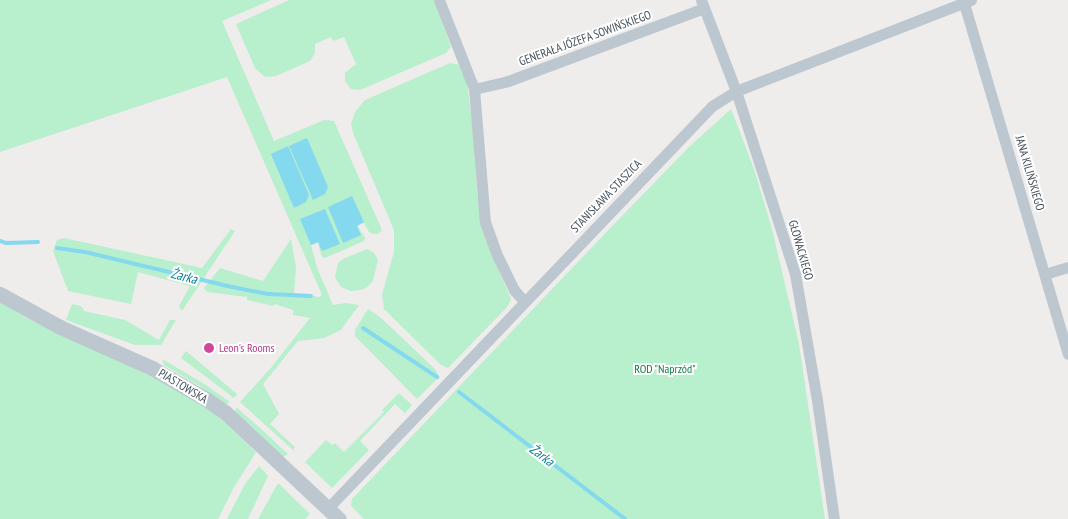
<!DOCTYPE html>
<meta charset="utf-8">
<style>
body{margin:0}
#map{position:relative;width:1068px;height:519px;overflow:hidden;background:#efecec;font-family:"PT Sans Narrow",sans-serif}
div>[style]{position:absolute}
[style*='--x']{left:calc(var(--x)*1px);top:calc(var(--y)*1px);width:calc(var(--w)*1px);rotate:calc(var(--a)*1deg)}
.green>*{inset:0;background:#b8efcd}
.water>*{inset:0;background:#84d9ee}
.stream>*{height:4px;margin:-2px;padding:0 2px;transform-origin:2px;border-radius:2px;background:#84d9ee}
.minor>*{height:11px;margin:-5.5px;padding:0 5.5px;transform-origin:5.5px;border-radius:5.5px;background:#bcc7d0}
.tertiary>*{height:15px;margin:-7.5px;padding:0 7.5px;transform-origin:7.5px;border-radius:7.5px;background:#bcc7d0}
.dots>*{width:14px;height:14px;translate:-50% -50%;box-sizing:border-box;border:2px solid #fff;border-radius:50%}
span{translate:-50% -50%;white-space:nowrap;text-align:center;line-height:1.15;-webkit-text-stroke:4px #fff;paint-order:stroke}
.street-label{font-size:12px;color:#44505a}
.hotel-label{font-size:12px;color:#b23c85}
.left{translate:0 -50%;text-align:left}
.park-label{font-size:12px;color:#147d47}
.water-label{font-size:14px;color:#097e9b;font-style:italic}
</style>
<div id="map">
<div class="green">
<i style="clip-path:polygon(0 0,271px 0,222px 21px,274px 141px,324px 120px,334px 121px,382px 230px,378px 234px,373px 234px,369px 232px,364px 223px,357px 225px,365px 238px,364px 241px,325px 258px,322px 257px,318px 243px,311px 245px,317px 268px,333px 305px,346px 303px,359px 305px,341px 330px,324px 338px,298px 341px,263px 384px,279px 414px,270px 424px,295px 447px,293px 450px,240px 402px,270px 369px,310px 318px,293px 315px,293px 310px,275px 304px,273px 306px,247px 300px,247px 297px,207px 292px,204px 288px,220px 268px,263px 281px,291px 239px,296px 267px,294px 293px,319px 297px,322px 295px,227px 77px,0 152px)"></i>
<i style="clip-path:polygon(289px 0,434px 0,451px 47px,446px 53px,360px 90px,351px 89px,345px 81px,345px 73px,356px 64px,344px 37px,333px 41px,331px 37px,315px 44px,315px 53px,310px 61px,276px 76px,265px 77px,255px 68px,236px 24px)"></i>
<i style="clip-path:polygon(450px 63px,460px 65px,467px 83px,473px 131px,477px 193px,491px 253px,511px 299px,507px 307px,448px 368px,441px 365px,384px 309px,382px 295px,394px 252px,394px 230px,353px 133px,351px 124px,355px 112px,365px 100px)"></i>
<i style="clip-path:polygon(731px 109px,754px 169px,772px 229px,799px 344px,825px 519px,364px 519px,351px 506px,352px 499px,617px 221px,690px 146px)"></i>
<i style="clip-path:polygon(231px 229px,235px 231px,182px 311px,179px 306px,190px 286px,138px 272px,131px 304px,68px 291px,53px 251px,57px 240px,64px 238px,202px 268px)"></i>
<i style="clip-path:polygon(367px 249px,374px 253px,378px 260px,373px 281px,366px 288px,360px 290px,351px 291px,341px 287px,335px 277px,338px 263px,343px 259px)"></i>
<i style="clip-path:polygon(0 302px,29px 319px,153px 377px,200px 403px,225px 422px,256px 452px,233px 489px,218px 519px,0 519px)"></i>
<i style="clip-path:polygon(72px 304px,81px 306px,84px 311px,125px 320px,159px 340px,170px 320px,176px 320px,161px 345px,135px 345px,66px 320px)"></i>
<i style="clip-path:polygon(368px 309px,380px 317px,436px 370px,439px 377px,417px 399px,355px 336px,355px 330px)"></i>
<i style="clip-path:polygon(186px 351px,237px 394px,234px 398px,181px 358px)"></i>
<i style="clip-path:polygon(162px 359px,203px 383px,230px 402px,225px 405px,201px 387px,164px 365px)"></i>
<i style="clip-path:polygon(399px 393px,412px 405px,405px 413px,395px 404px,360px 441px,369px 450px,332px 488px,305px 462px,326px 440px,332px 445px,335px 443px,344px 452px,384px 412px,382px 410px)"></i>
<i style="clip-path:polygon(236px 407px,259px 427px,288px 454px,283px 457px,235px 413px)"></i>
<i style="clip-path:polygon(259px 466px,268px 476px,248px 519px,227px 519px,245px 484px)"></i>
<i style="clip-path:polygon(278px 483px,310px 514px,305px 519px,258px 519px)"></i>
</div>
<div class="water">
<i style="clip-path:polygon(307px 138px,328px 187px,325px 194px,313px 200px,289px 146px)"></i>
<i style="clip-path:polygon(288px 146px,309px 195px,306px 202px,294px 208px,271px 154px)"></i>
<i style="clip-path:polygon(352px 196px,364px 222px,357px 226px,361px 235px,343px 243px,328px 207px)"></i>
<i style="clip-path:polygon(325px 209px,340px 244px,322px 251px,318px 242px,311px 245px,300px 219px)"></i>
</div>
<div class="stream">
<i style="--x:0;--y:241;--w:6;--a:18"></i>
<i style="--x:6;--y:243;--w:32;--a:-2"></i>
<i style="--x:57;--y:248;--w:28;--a:8"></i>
<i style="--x:85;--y:252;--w:151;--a:13.4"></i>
<i style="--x:232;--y:287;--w:38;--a:11"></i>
<i style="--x:269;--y:294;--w:42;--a:2.7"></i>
<i style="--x:363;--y:328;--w:89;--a:33.5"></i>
<i style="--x:459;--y:392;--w:209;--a:37.4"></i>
</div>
<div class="minor">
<i style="--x:439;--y:0;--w:96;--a:68.5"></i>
<i style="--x:474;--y:89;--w:133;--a:85.3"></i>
<i style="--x:485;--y:222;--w:37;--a:70"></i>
<i style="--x:498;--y:257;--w:37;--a:64"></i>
<i style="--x:514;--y:290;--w:15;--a:48"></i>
<i style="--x:701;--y:0;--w:97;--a:69"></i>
<i style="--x:736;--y:91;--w:192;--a:72.1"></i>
<i style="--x:795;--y:274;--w:128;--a:80.1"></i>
<i style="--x:817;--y:400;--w:120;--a:81.9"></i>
<i style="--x:963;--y:0;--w:369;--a:73.5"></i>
<i style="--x:474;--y:89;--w:35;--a:-13"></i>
<i style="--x:508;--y:81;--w:209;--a:-20.4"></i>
<i style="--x:1045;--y:274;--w:24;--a:-17"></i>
<i style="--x:327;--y:509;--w:557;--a:-46.31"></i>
<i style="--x:712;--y:106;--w:28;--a:-32"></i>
<i style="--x:736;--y:91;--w:252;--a:-21.2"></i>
</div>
<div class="tertiary">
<i style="--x:0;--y:294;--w:68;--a:28.8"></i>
<i style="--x:60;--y:327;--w:101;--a:24"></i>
<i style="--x:152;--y:368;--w:62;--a:29.9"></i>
<i style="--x:206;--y:399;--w:24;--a:35"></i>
<i style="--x:226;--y:413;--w:155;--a:43.2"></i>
</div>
<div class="dots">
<i style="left:209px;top:348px;background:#d1479c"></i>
</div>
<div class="street-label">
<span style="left:585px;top:38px;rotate:-20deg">GENERAŁA JÓZEFA SOWIŃSKIEGO</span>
<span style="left:1030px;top:173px;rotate:74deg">JANA KILIŃSKIEGO</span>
<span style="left:606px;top:196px;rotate:-46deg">STANISŁAWA STASZICA</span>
<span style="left:801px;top:250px;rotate:74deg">GŁOWACKIEGO</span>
<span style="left:183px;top:386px;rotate:31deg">PIASTOWSKA</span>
</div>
<div class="hotel-label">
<span class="left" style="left:219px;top:348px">Leon's Rooms</span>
</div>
<div class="park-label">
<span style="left:665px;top:369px">ROD "Naprzód"</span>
</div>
<div class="water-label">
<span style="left:184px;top:276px;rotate:14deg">Żarka</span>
<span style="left:542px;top:455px;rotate:37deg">Żarka</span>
</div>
</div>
